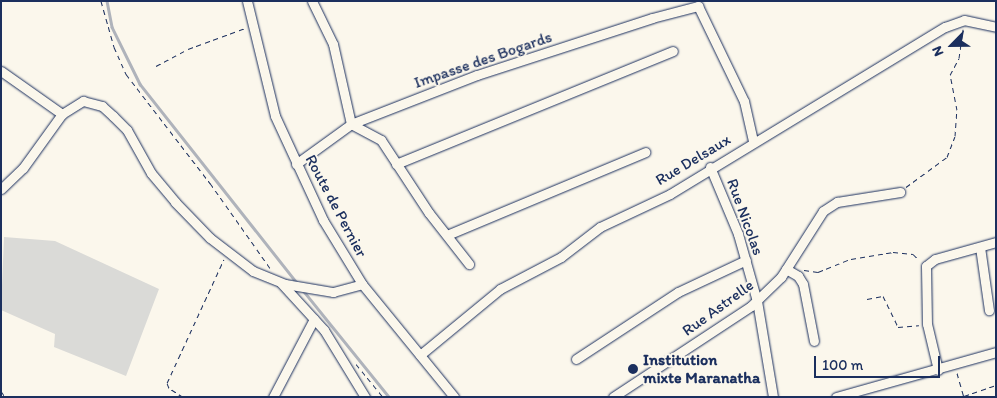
<!DOCTYPE html>
<style>
body{margin:0}
#map{position:relative;width:997px;height:398px;overflow:hidden;background:#fbf7ec;font-family:Itim,sans-serif}
div>[style]{position:absolute}
[style*='--x']{left:calc(var(--x)*1px);top:calc(var(--y)*1px);width:calc(var(--w)*1px);rotate:calc(var(--a)*1deg)}
.green>*{inset:0;background:#dadad7}
.stream>*{height:2.5px;margin:-1.25px;padding:0 1.25px;transform-origin:1.25px;border-radius:1.25px;background:#afb3bb}
.path>*{height:1px;margin-top:-0.5px;transform-origin:0;background:repeating-linear-gradient(90deg,#1b2f5e 0 5px,transparent 0 9px)}
.roads{filter:drop-shadow(0 0 1px #1b2f5e) drop-shadow(0 0 1px #1b2f5e)}
.minor>*{height:9px;margin:-4.5px;padding:0 4.5px;transform-origin:4.5px;border-radius:4.5px;background:#fbf7ec}
.dots>*{width:14px;height:14px;translate:-50% -50%;box-sizing:border-box;border:2px solid #fbf7ec;border-radius:50%}
span{translate:-50% -50%;white-space:nowrap;text-align:center;line-height:1.15;-webkit-text-stroke:4px #fbf7ec;paint-order:stroke}
.street-label{font-size:16px;color:#1b2f5e}
.poi-label{font-size:16px;color:#1b2f5e;font-weight:700}
.left{translate:0 -50%;text-align:left}
.frame{position:absolute;inset:0;border:2px solid #1b2f5e;pointer-events:none}
.north{position:absolute;left:927px;top:20px;width:50px;height:50px;-webkit-text-stroke:4px #fbf7ec;paint-order:stroke;rotate:247deg;font-size:14px;font-weight:700;line-height:20px;text-align:center;color:#1b2f5e}
.north::after{content:'';display:block;margin:auto;width:18px;height:22px;background:#1b2f5e;clip-path:polygon(50% 0,100% 100%,50% 72%,0 100%)}
.scale{position:absolute;left:814px;top:356px;width:126px;height:22px;box-sizing:border-box;border:2px solid #1b2f5e;border-top:0;padding-left:6px;font-size:15px;line-height:18px;white-space:nowrap;color:#1b2f5e;-webkit-text-stroke:4px #fbf7ec;paint-order:stroke}
</style>
<div id="map">
<div class="green">
<i style="clip-path:polygon(4px 237px,55px 241px,159px 289px,126px 376px,54px 347px,55px 334px,1px 310px)"></i>
</div>
<div class="stream">
<i style="--x:107;--y:1;--w:26;--a:79"></i>
<i style="--x:112;--y:27;--w:64;--a:63.8"></i>
<i style="--x:140;--y:84;--w:253;--a:51.7"></i>
<i style="--x:302;--y:289;--w:139;--a:51.1"></i>
</div>
<div class="path">
<i style="--x:101;--y:1;--w:48;--a:74.2"></i>
<i style="--x:114;--y:47;--w:30;--a:66"></i>
<i style="--x:126;--y:74;--w:138;--a:52.4"></i>
<i style="--x:210;--y:183;--w:104;--a:54.8"></i>
<i style="--x:156;--y:66;--w:36;--a:-28"></i>
<i style="--x:188;--y:49;--w:61;--a:-20.2"></i>
<i style="--x:906;--y:187;--w:51;--a:-36.2"></i>
<i style="--x:947;--y:157;--w:22;--a:-69"></i>
<i style="--x:955;--y:136;--w:26;--a:-86"></i>
<i style="--x:957;--y:110;--w:36;--a:-101"></i>
<i style="--x:950;--y:75;--w:19;--a:-62"></i>
<i style="--x:959;--y:58;--w:29;--a:-82"></i>
<i style="--x:804;--y:270;--w:14;--a:8"></i>
<i style="--x:818;--y:272;--w:35;--a:-22"></i>
<i style="--x:851;--y:259;--w:43;--a:-9.5"></i>
<i style="--x:893;--y:252;--w:20;--a:6"></i>
<i style="--x:913;--y:254;--w:8;--a:45"></i>
<i style="--x:867;--y:299;--w:16;--a:-11"></i>
<i style="--x:883;--y:296;--w:34;--a:64"></i>
<i style="--x:898;--y:327;--w:21;--a:-5"></i>
<i style="--x:356;--y:364;--w:43;--a:50.7"></i>
<i style="--x:957;--y:373;--w:25;--a:74"></i>
<i style="--x:1;--y:391;--w:7;--a:56"></i>
<i style="--x:964;--y:396;--w:34;--a:-19"></i>
<i style="--x:183;--y:397;--w:17;--a:-147"></i>
<i style="--x:169;--y:388;--w:5;--a:-112"></i>
<i style="--x:167;--y:383;--w:136;--a:-65.3"></i>
</div>
<div class="roads">
<div class="minor">
<i style="--x:247;--y:1;--w:118;--a:76.3"></i>
<i style="--x:275;--y:116;--w:115;--a:65.2"></i>
<i style="--x:323;--y:220;--w:75;--a:58.6"></i>
<i style="--x:362;--y:284;--w:146;--a:50.8"></i>
<i style="--x:312;--y:1;--w:48;--a:64"></i>
<i style="--x:333;--y:44;--w:82;--a:77.3"></i>
<i style="--x:351;--y:124;--w:34;--a:28"></i>
<i style="--x:381;--y:140;--w:87;--a:56.7"></i>
<i style="--x:429;--y:213;--w:65;--a:51.9"></i>
<i style="--x:1;--y:71;--w:75;--a:35.2"></i>
<i style="--x:296;--y:164;--w:68;--a:-36"></i>
<i style="--x:351;--y:124;--w:135;--a:-21.3"></i>
<i style="--x:477;--y:75;--w:184;--a:-18"></i>
<i style="--x:652;--y:18;--w:48;--a:-14.6"></i>
<i style="--x:698;--y:6;--w:106;--a:64.2"></i>
<i style="--x:744;--y:101;--w:41;--a:77.3"></i>
<i style="--x:396;--y:164;--w:299;--a:-22.2"></i>
<i style="--x:710;--y:167;--w:73;--a:67.3"></i>
<i style="--x:738;--y:234;--w:70;--a:74.2"></i>
<i style="--x:757;--y:301;--w:97;--a:80.5"></i>
<i style="--x:1;--y:189;--w:30;--a:-44"></i>
<i style="--x:23;--y:168;--w:67;--a:-54.2"></i>
<i style="--x:62;--y:114;--w:25;--a:-32"></i>
<i style="--x:83;--y:101;--w:20;--a:15"></i>
<i style="--x:102;--y:106;--w:15;--a:42"></i>
<i style="--x:113;--y:116;--w:20;--a:45"></i>
<i style="--x:127;--y:130;--w:49;--a:60.8"></i>
<i style="--x:151;--y:173;--w:38;--a:50"></i>
<i style="--x:175;--y:202;--w:50;--a:45.8"></i>
<i style="--x:210;--y:238;--w:54;--a:37.5"></i>
<i style="--x:253;--y:271;--w:35;--a:22"></i>
<i style="--x:285;--y:284;--w:49;--a:9.5"></i>
<i style="--x:333;--y:292;--w:30;--a:-15"></i>
<i style="--x:447;--y:235;--w:215;--a:-22.7"></i>
<i style="--x:980;--y:247;--w:64;--a:81.9"></i>
<i style="--x:786;--y:269;--w:14;--a:30"></i>
<i style="--x:798;--y:276;--w:9;--a:58"></i>
<i style="--x:803;--y:284;--w:58;--a:79.1"></i>
<i style="--x:281;--y:283;--w:64;--a:47.5"></i>
<i style="--x:324;--y:330;--w:79;--a:58.5"></i>
<i style="--x:420;--y:355;--w:104;--a:-39.5"></i>
<i style="--x:500;--y:289;--w:69;--a:-27.7"></i>
<i style="--x:561;--y:257;--w:49;--a:-37.6"></i>
<i style="--x:600;--y:227;--w:77;--a:-25.2"></i>
<i style="--x:670;--y:194;--w:322;--a:-31.3"></i>
<i style="--x:945;--y:27;--w:20;--a:-20"></i>
<i style="--x:964;--y:20;--w:33;--a:12"></i>
<i style="--x:576;--y:359;--w:122;--a:-33.3"></i>
<i style="--x:678;--y:292;--w:75;--a:-25.2"></i>
<i style="--x:938;--y:370;--w:47;--a:-103.4"></i>
<i style="--x:927;--y:324;--w:58;--a:-91"></i>
<i style="--x:926;--y:266;--w:11;--a:-38"></i>
<i style="--x:935;--y:259;--w:63;--a:-15.6"></i>
<i style="--x:273;--y:397;--w:88;--a:-62.3"></i>
<i style="--x:613;--y:397;--w:165;--a:-33.4"></i>
<i style="--x:751;--y:306;--w:42;--a:-44"></i>
<i style="--x:781;--y:277;--w:78;--a:-57.5"></i>
<i style="--x:823;--y:211;--w:17;--a:-33"></i>
<i style="--x:837;--y:202;--w:64;--a:-9"></i>
<i style="--x:836;--y:397;--w:166;--a:-15.7"></i>
</div>
</div>
<div class="dots">
<i style="left:633px;top:369px;background:#1b2f5e"></i>
</div>
<div class="street-label">
<span style="left:483px;top:60px;rotate:-19deg">Impasse des Bogards</span>
<span style="left:693px;top:160px;rotate:-31deg">Rue Delsaux</span>
<span style="left:336px;top:206px;rotate:62deg">Route de Pernier</span>
<span style="left:745px;top:217px;rotate:70deg">Rue Nicolas</span>
<span style="left:718px;top:308px;rotate:-36deg">Rue Astrelle</span>
</div>
<div class="poi-label">
<span class="left" style="left:643px;top:369px">Institution<br>mixte Maranatha</span>
</div>
<div class="frame"></div>
<div class="north">N</div>
<div class="scale">100 m</div>
</div>
